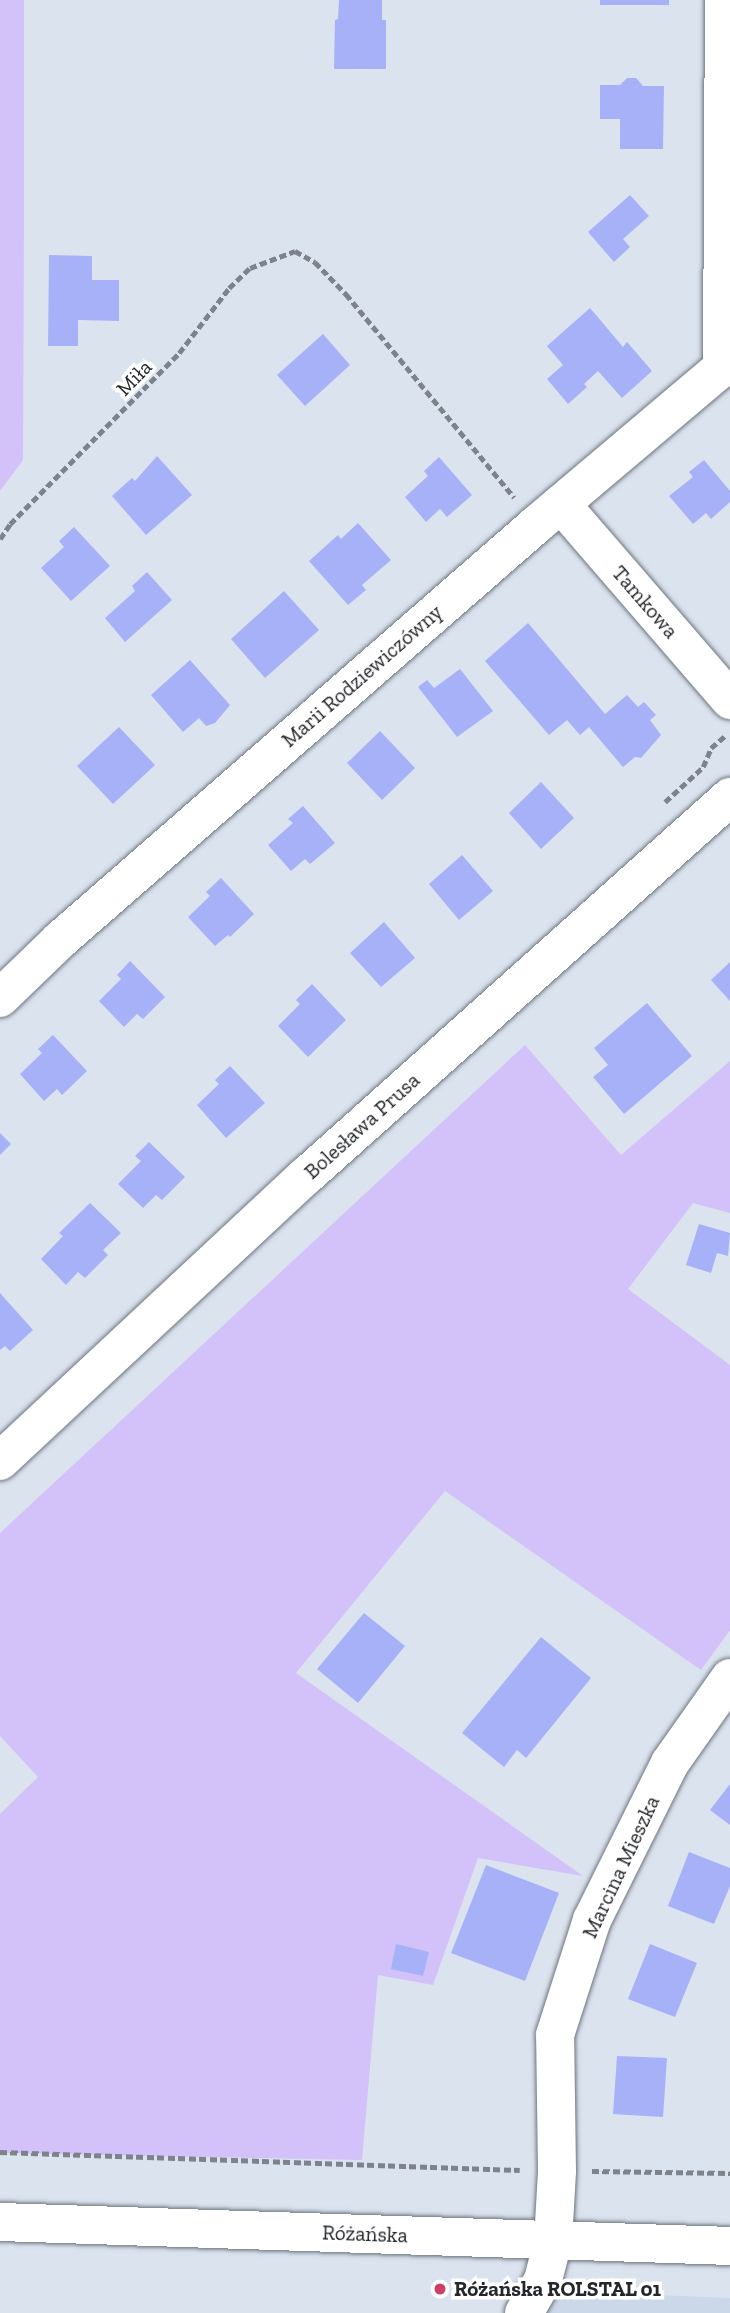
<!DOCTYPE html>
<meta charset="utf-8">
<style>
body{margin:0}
#map{position:relative;width:730px;height:2313px;overflow:hidden;background:#dbe3ef;font-family:"Zilla Slab",serif}
div>[style]{position:absolute}
[style*='--x']{left:calc(var(--x)*1px);top:calc(var(--y)*1px);width:calc(var(--w)*1px);rotate:calc(var(--a)*1deg)}
.built>*{inset:0;background:#cbd8ea}
.green>*{inset:0;background:#d3c1f9}
.building>*{inset:0;background:#a7b1f8}
.path>*{height:4.5px;margin-top:-2.25px;transform-origin:0;background:repeating-linear-gradient(90deg,#7e838b 0 7px,transparent 0 10.5px)}
.roads{filter:drop-shadow(0 0 2px #6d757f) drop-shadow(0 0 2px #6d757f)}
.street>*{height:38px;margin:-19px;padding:0 19px;transform-origin:19px;border-radius:19px;background:#fff}
.secondary>*{height:38px;margin:-19px;padding:0 19px;transform-origin:19px;border-radius:19px;background:#fff}
.dots>*{width:19px;height:19px;translate:-50% -50%;box-sizing:border-box;border:4px solid #fff;border-radius:50%}
span{translate:-50% -50%;white-space:nowrap;text-align:center;line-height:1.15;-webkit-text-stroke:7px #fff;paint-order:stroke}
.street-label{font-size:21px;color:#23262a}
.poi-label{font-size:21px;color:#23262a;font-weight:700}
.left{translate:0 -50%;text-align:left}
</style>
<div id="map">
<div class="built">
<i style="clip-path:polygon(558px 2291px,730px 2298px,730px 2313px,542px 2313px)"></i>
</div>
<div class="green">
<i style="clip-path:polygon(0 0,24px 0,24px 217px,23px 460px,0 491px)"></i>
<i style="clip-path:polygon(525px 1045px,621px 1155px,730px 1061px,730px 1213px,693px 1203px,628px 1289px,730px 1365px,730px 1630px,701px 1670px,445px 1491px,296px 1673px,583px 1876px,478px 1858px,433px 1985px,378px 1975px,362px 2160px,0 2153px,0 1814px,38px 1777px,0 1736px,0 1533px)"></i>
</div>
<div class="building">
<i style="clip-path:polygon(339px 0,382px 0,382px 20px,386px 20px,386px 69px,334px 69px,335px 20px,338px 19px)"></i>
<i style="clip-path:polygon(600px 0,669px 0,669px 5px,600px 5px)"></i>
<i style="clip-path:polygon(627px 78px,636px 78px,643px 86px,664px 86px,663px 149px,620px 149px,620px 119px,600px 119px,600px 85px,620px 85px)"></i>
<i style="clip-path:polygon(630px 195px,649px 216px,623px 239px,630px 247px,614px 262px,588px 232px)"></i>
<i style="clip-path:polygon(49px 255px,92px 256px,92px 280px,119px 280px,119px 321px,78px 320px,78px 346px,48px 346px)"></i>
<i style="clip-path:polygon(590px 308px,623px 347px,627px 342px,652px 371px,622px 398px,598px 371px,584px 384px,587px 387px,568px 404px,547px 379px,563px 365px,547px 346px)"></i>
<i style="clip-path:polygon(323px 334px,350px 365px,305px 406px,277px 375px)"></i>
<i style="clip-path:polygon(157px 456px,192px 495px,146px 535px,112px 496px,132px 478px,135px 481px)"></i>
<i style="clip-path:polygon(439px 457px,472px 495px,447px 517px,440px 509px,426px 522px,405px 497px,428px 476px,424px 471px)"></i>
<i style="clip-path:polygon(704px 460px,730px 491px,730px 502px,711px 519px,706px 513px,693px 524px,669px 496px,693px 477px,689px 472px)"></i>
<i style="clip-path:polygon(358px 523px,391px 560px,362px 585px,366px 590px,348px 605px,309px 561px,338px 535px,341px 539px)"></i>
<i style="clip-path:polygon(74px 527px,110px 566px,71px 601px,41px 568px,64px 547px,59px 541px)"></i>
<i style="clip-path:polygon(147px 572px,172px 600px,125px 642px,105px 618px,135px 591px,132px 586px)"></i>
<i style="clip-path:polygon(284px 591px,319px 630px,265px 678px,231px 639px)"></i>
<i style="clip-path:polygon(528px 623px,605px 714px,627px 695px,638px 707px,644px 702px,656px 715px,650px 720px,661px 735px,641px 758px,635px 757px,623px 767px,589px 727px,580px 735px,567px 720px,549px 735px,485px 661px)"></i>
<i style="clip-path:polygon(190px 660px,230px 705px,215px 723px,206px 726px,199px 718px,183px 732px,151px 695px)"></i>
<i style="clip-path:polygon(460px 669px,493px 711px,457px 737px,418px 687px,427px 680px,434px 688px)"></i>
<i style="clip-path:polygon(119px 727px,155px 765px,113px 804px,77px 766px)"></i>
<i style="clip-path:polygon(380px 731px,415px 768px,382px 800px,347px 763px)"></i>
<i style="clip-path:polygon(541px 782px,574px 818px,541px 849px,509px 813px)"></i>
<i style="clip-path:polygon(303px 806px,335px 843px,310px 864px,305px 859px,291px 871px,268px 845px,293px 823px,288px 819px)"></i>
<i style="clip-path:polygon(462px 855px,493px 891px,459px 920px,429px 884px)"></i>
<i style="clip-path:polygon(221px 878px,254px 914px,230px 937px,228px 935px,215px 946px,188px 917px,210px 896px,206px 892px)"></i>
<i style="clip-path:polygon(384px 922px,415px 958px,381px 987px,350px 953px)"></i>
<i style="clip-path:polygon(130px 961px,165px 997px,143px 1019px,137px 1014px,124px 1027px,99px 1001px,121px 979px,117px 975px)"></i>
<i style="clip-path:polygon(730px 962px,730px 1001px,711px 980px)"></i>
<i style="clip-path:polygon(312px 984px,346px 1020px,308px 1057px,278px 1026px,300px 1004px,296px 1000px)"></i>
<i style="clip-path:polygon(647px 1003px,692px 1056px,624px 1114px,593px 1077px,608px 1065px,594px 1048px)"></i>
<i style="clip-path:polygon(53px 1035px,87px 1071px,62px 1095px,57px 1089px,44px 1101px,20px 1074px,42px 1053px,38px 1049px)"></i>
<i style="clip-path:polygon(230px 1066px,265px 1103px,226px 1138px,197px 1105px,219px 1084px,215px 1080px)"></i>
<i style="clip-path:polygon(0 1133px,11px 1144px,0 1155px)"></i>
<i style="clip-path:polygon(149px 1142px,185px 1177px,162px 1200px,156px 1195px,143px 1208px,118px 1184px,141px 1161px,135px 1156px)"></i>
<i style="clip-path:polygon(90px 1203px,121px 1233px,103px 1250px,108px 1255px,85px 1278px,78px 1272px,66px 1285px,41px 1259px,63px 1236px,59px 1233px)"></i>
<i style="clip-path:polygon(699px 1224px,730px 1233px,728px 1256px,717px 1253px,711px 1273px,686px 1265px)"></i>
<i style="clip-path:polygon(0 1293px,33px 1330px,10px 1351px,5px 1346px,0 1350px)"></i>
<i style="clip-path:polygon(364px 1613px,405px 1646px,358px 1703px,317px 1669px)"></i>
<i style="clip-path:polygon(541px 1637px,591px 1678px,526px 1758px,517px 1750px,504px 1767px,462px 1733px)"></i>
<i style="clip-path:polygon(730px 1784px,730px 1825px,710px 1810px)"></i>
<i style="clip-path:polygon(689px 1852px,730px 1868px,730px 1886px,714px 1924px,668px 1906px)"></i>
<i style="clip-path:polygon(486px 1865px,559px 1893px,525px 1981px,451px 1953px)"></i>
<i style="clip-path:polygon(396px 1944px,429px 1952px,423px 1976px,391px 1969px)"></i>
<i style="clip-path:polygon(650px 1944px,697px 1963px,675px 2017px,628px 1999px)"></i>
<i style="clip-path:polygon(617px 2056px,667px 2058px,663px 2117px,613px 2114px)"></i>
</div>
<div class="path">
<i style="--x:0;--y:539;--w:18;--a:-56"></i>
<i style="--x:10;--y:524;--w:240;--a:-45.3"></i>
<i style="--x:179;--y:353;--w:82;--a:-52.4"></i>
<i style="--x:229;--y:288;--w:29;--a:-44"></i>
<i style="--x:250;--y:268;--w:48;--a:-20.7"></i>
<i style="--x:295;--y:251;--w:23;--a:29"></i>
<i style="--x:315;--y:262;--w:45;--a:45.9"></i>
<i style="--x:346;--y:294;--w:264;--a:50.4"></i>
<i style="--x:665;--y:802;--w:52;--a:-42.6"></i>
<i style="--x:703;--y:767;--w:21;--a:-67"></i>
<i style="--x:711;--y:748;--w:20;--a:-41"></i>
<i style="--x:0;--y:2152;--w:520;--a:1.98"></i>
<i style="--x:592;--y:2171;--w:138;--a:0.8"></i>
</div>
<div class="roads">
<div class="street">
<i style="--x:722;--y:369;--w:369;--a:-89.7"></i>
<i style="--x:561;--y:504;--w:259;--a:49.2"></i>
<i style="--x:0;--y:998;--w:83;--a:-44"></i>
<i style="--x:60;--y:940;--w:633;--a:-41.09"></i>
<i style="--x:537;--y:524;--w:253;--a:-40.2"></i>
<i style="--x:524;--y:2313;--w:38;--a:-60"></i>
<i style="--x:543;--y:2280;--w:40;--a:-75.6"></i>
<i style="--x:553;--y:2241;--w:70;--a:-86.7"></i>
<i style="--x:557;--y:2171;--w:136;--a:-90.8"></i>
<i style="--x:555;--y:2035;--w:121;--a:-72.2"></i>
<i style="--x:592;--y:1920;--w:175;--a:-63.6"></i>
<i style="--x:670;--y:1763;--w:104;--a:-54.8"></i>
</div>
<div class="secondary">
<i style="--x:0;--y:1461;--w:418;--a:-43"></i>
<i style="--x:306;--y:1176;--w:569;--a:-41.79"></i>
<i style="--x:0;--y:2222;--w:730;--a:1.88"></i>
</div>
</div>
<div class="dots">
<i style="left:440px;top:2289px;background:#cd3f69"></i>
</div>
<div class="street-label">
<span style="left:134px;top:378px;rotate:-46deg">Miła</span>
<span style="left:645px;top:602px;rotate:49deg">Tamkowa</span>
<span style="left:362px;top:676px;rotate:-41deg">Marii Rodziewiczówny</span>
<span style="left:362px;top:1126px;rotate:-42deg">Bolesława Prusa</span>
<span style="left:621px;top:1867px;rotate:-65deg">Marcina Mieszka</span>
<span style="left:365px;top:2234px;rotate:2deg">Różańska</span>
</div>
<div class="poi-label">
<span class="left" style="left:454px;top:2289px">Różańska ROLSTAL 01</span>
</div>
</div>
